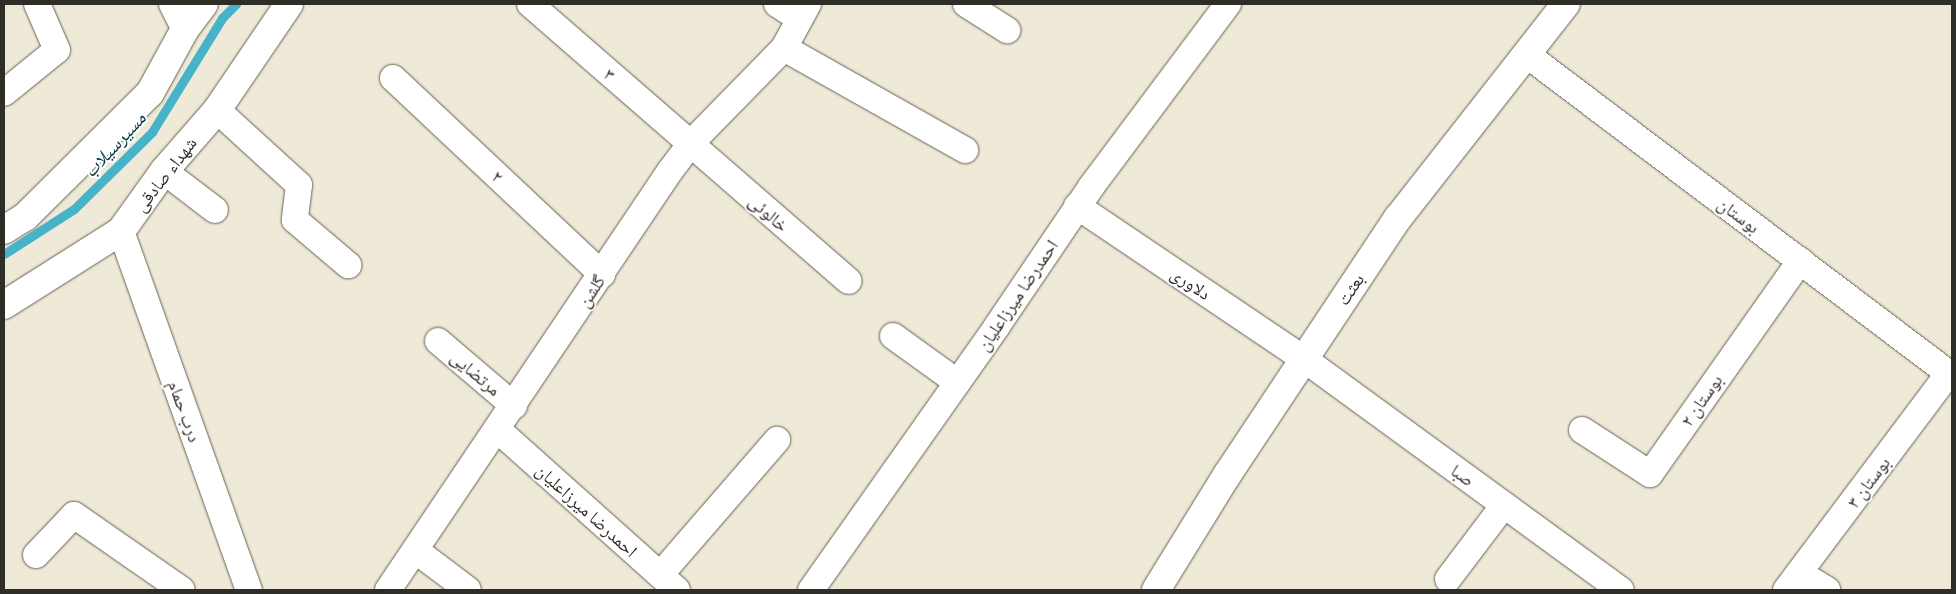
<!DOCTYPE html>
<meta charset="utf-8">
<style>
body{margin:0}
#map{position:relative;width:1956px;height:594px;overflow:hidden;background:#efe9d8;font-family:Barlow,"Noto Naskh Arabic",sans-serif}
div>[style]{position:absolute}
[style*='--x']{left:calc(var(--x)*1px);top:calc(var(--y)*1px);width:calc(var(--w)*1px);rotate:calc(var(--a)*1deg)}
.stream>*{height:9px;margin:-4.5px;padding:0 4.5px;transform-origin:4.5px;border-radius:4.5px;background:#47b3c9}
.roads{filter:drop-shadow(0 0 1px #666152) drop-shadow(0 0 1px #666152)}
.street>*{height:26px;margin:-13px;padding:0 13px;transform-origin:13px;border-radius:13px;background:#fff}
.secondary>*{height:28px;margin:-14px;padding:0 14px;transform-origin:14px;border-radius:14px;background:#fff}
span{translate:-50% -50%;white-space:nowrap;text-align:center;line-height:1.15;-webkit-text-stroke:4px #fff;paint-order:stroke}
.street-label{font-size:18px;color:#2f2d27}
.water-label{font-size:19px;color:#033741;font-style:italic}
.frame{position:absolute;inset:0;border:5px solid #2f2d27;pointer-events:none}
</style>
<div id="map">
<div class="stream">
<i style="--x:4;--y:254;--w:83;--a:-32.7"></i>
<i style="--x:74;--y:209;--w:110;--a:-44.6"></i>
<i style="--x:152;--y:132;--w:134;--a:-58.4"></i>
<i style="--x:222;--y:18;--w:20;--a:-45"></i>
</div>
<div class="roads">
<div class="street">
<i style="--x:172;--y:4;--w:28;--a:63"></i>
<i style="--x:530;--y:4;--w:422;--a:41"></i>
<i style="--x:777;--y:4;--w:27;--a:33"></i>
<i style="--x:966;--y:4;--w:49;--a:32.4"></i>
<i style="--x:784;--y:48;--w:208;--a:29.4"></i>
<i style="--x:1526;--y:54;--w:534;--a:37.08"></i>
<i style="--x:393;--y:78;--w:287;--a:43.2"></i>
<i style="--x:4;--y:93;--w:68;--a:-39.1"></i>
<i style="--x:57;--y:50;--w:50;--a:-113.5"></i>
<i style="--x:217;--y:110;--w:111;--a:42.4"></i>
<i style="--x:299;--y:185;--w:35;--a:97"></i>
<i style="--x:295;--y:220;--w:70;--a:40.3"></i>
<i style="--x:164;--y:171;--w:64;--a:37.4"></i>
<i style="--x:1077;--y:206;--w:274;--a:34"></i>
<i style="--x:1304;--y:359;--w:392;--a:36.1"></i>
<i style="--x:121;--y:231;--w:381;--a:70.4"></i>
<i style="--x:893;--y:336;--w:79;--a:35.7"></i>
<i style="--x:438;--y:341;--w:100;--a:40.5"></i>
<i style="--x:498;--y:430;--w:240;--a:41.8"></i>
<i style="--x:1582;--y:430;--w:81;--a:32.9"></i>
<i style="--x:1650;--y:474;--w:261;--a:-54.8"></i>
<i style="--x:415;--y:550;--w:66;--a:37"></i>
<i style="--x:36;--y:555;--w:55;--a:-46.5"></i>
<i style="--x:74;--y:515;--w:131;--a:34.8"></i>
<i style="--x:1799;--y:573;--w:33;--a:31"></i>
<i style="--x:660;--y:575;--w:179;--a:-49.1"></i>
<i style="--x:1448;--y:579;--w:93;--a:-52.9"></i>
<i style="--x:388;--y:590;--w:505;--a:-56.06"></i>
<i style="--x:670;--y:171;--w:34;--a:-53"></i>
<i style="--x:690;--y:144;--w:134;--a:-45.6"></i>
<i style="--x:784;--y:48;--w:50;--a:-61.4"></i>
<i style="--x:811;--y:590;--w:323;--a:-54.8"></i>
<i style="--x:997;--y:326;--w:168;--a:-55.9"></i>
<i style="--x:1091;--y:187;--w:229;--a:-53.2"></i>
<i style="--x:1786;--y:590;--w:271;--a:-53.1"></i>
</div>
<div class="secondary">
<i style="--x:4;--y:230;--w:25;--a:-32"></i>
<i style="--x:25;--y:217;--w:176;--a:-44.8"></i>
<i style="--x:150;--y:93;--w:73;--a:-61.3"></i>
<i style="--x:185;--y:29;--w:31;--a:-53"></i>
<i style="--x:4;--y:305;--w:138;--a:-32.3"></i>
<i style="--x:121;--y:231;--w:74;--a:-54.4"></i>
<i style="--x:164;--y:171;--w:81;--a:-49"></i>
<i style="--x:217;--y:110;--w:128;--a:-55.8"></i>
<i style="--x:1156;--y:590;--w:135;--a:-58.3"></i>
<i style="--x:1227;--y:475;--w:309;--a:-56.4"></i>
<i style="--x:1398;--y:218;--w:272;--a:-51.9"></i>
</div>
</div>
<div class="street-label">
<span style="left:610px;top:74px;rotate:41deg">۳</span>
<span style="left:165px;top:174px;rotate:-52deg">شهداء صادقی</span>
<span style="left:498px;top:176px;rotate:43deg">۲</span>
<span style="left:769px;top:213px;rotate:41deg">خالوئی</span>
<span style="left:1739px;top:215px;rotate:37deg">بوستان</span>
<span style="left:1191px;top:283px;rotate:34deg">دلاوری</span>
<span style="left:1350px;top:289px;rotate:-56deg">بعثت</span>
<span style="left:591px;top:291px;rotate:-57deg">گلشن</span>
<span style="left:1017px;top:295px;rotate:-56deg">احمدرضا میرزاعلیان</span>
<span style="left:476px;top:373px;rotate:40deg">مرتضایی</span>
<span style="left:1701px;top:400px;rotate:-55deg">بوستان ۲</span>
<span style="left:185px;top:411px;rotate:70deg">درب حمام</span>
<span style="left:1463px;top:475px;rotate:36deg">صبا</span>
<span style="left:1868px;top:482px;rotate:-53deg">بوستان ۳</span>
<span style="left:587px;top:510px;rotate:42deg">احمدرضا میرزاعلیان</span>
</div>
<div class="water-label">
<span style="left:114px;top:144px;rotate:-47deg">مسیرسیلاب</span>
</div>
<div class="frame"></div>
</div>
